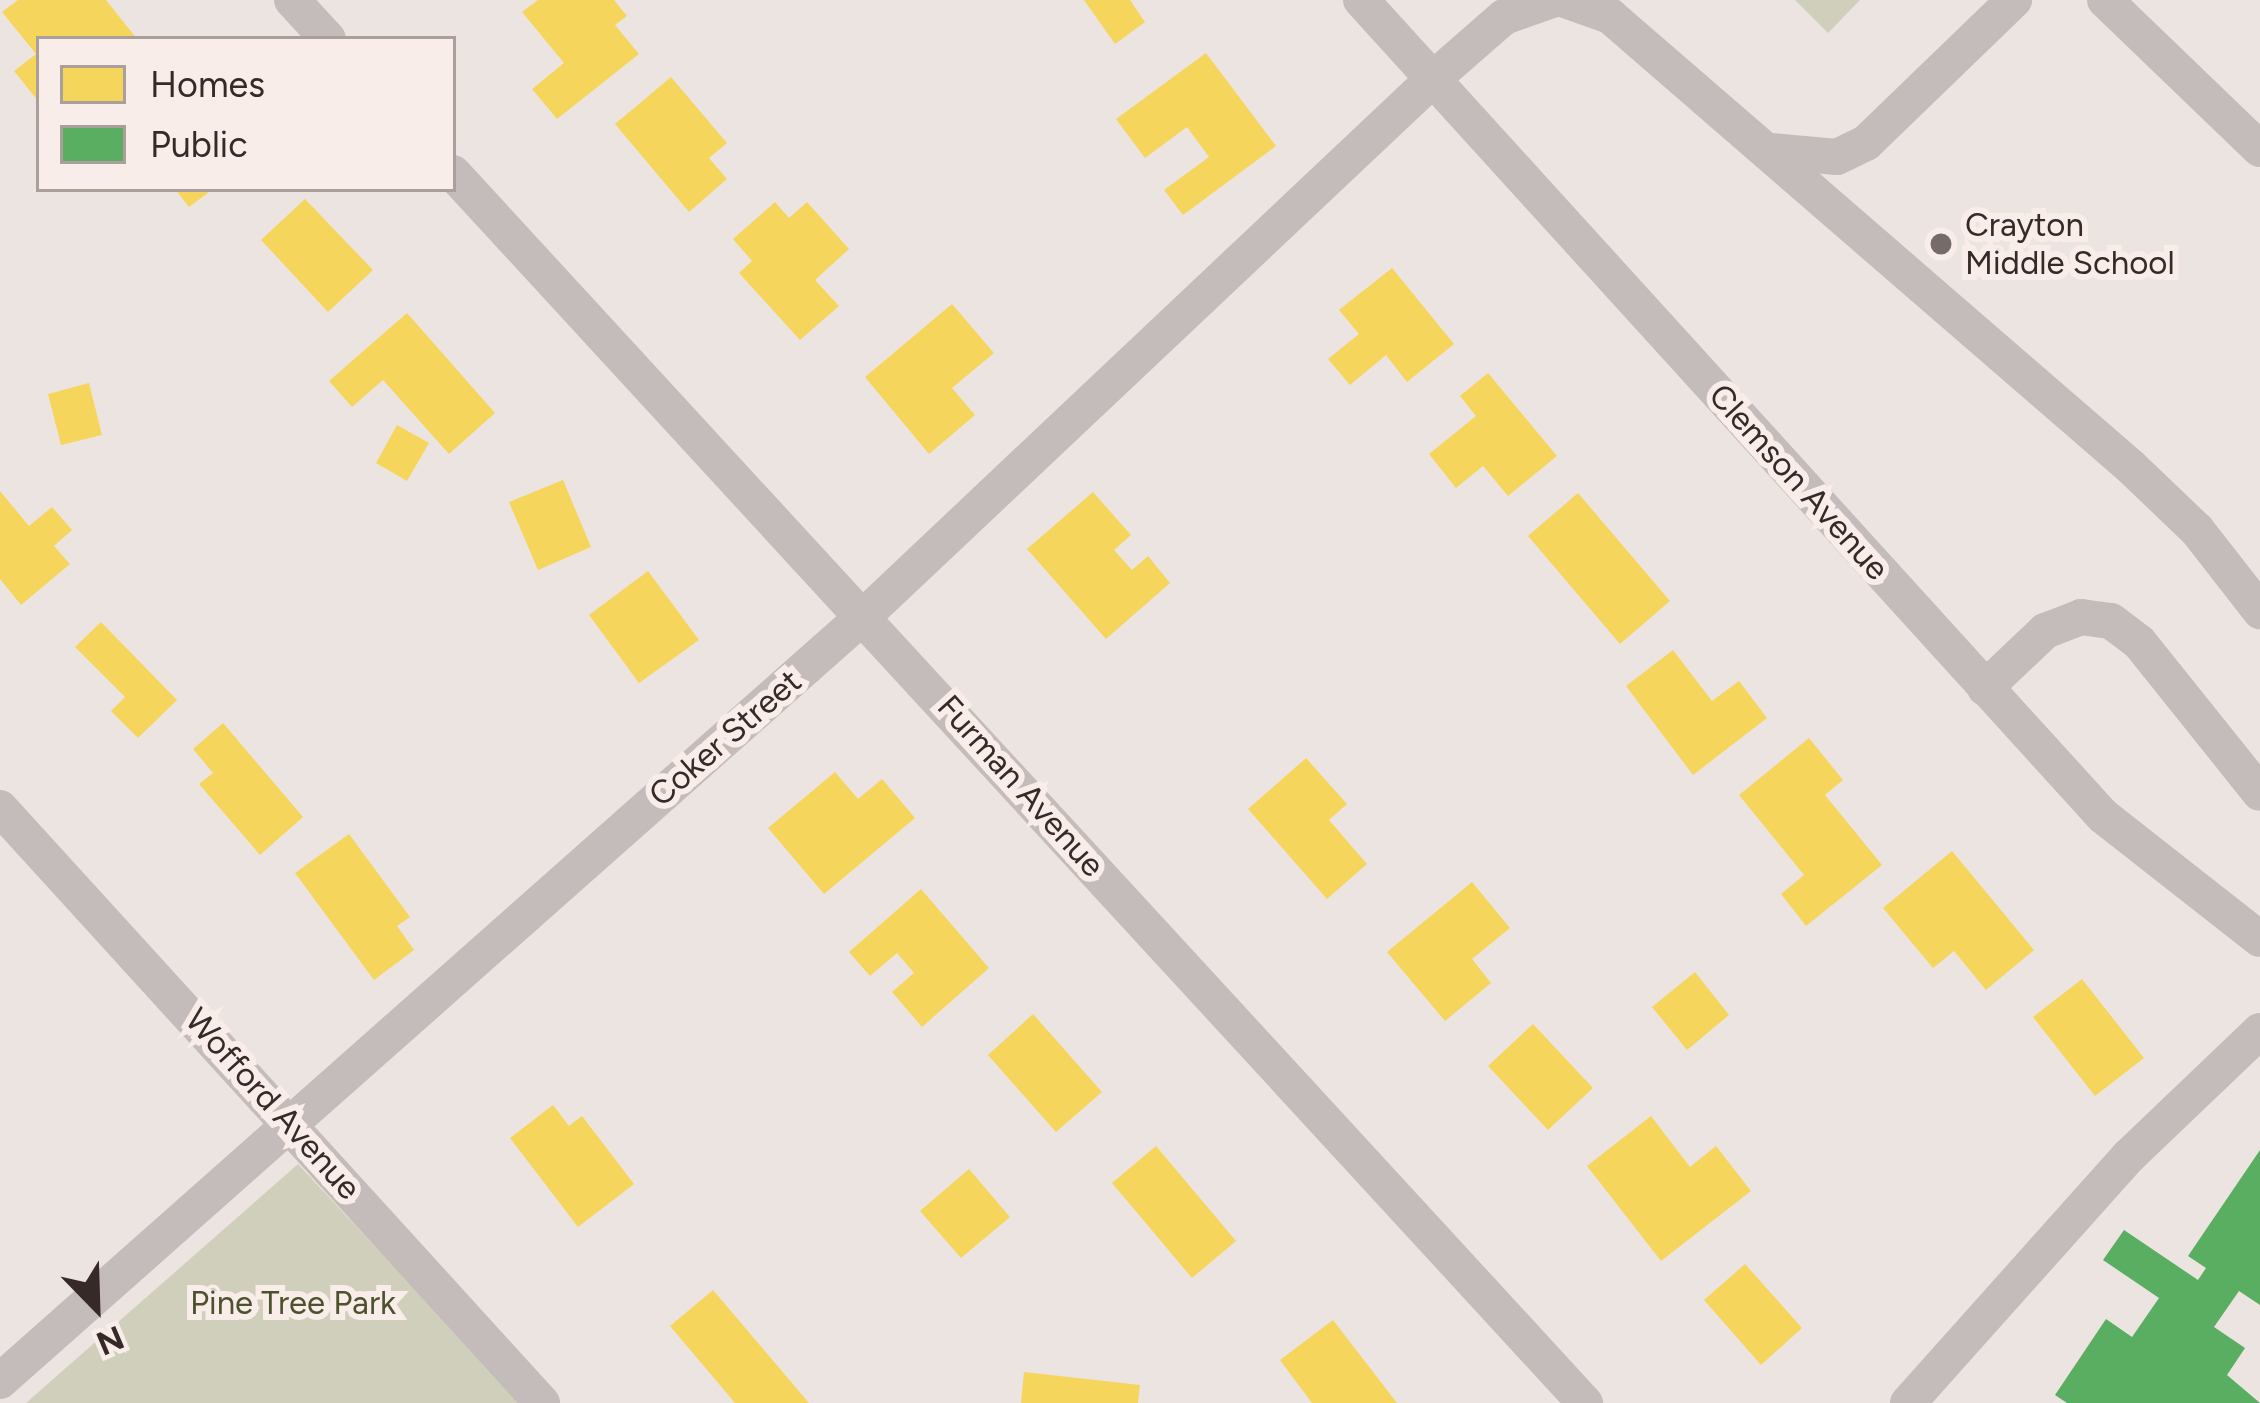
<!DOCTYPE html>
<style>
body{margin:0}
#map{position:relative;width:2260px;height:1403px;overflow:hidden;background:#ece4e0;font-family:Figtree,sans-serif}
div>[style]{position:absolute}
[style*='--x']{left:calc(var(--x)*1px);top:calc(var(--y)*1px);width:calc(var(--w)*1px);rotate:calc(var(--a)*1deg)}
.green>*{inset:0;background:#d0cfbb}
.homes>*{inset:0;background:#f6d55c}
.public>*{inset:0;background:#5aae61}
.minor>*{height:36px;margin:-18px;padding:0 18px;transform-origin:18px;border-radius:18px;background:#c4bcba}
.dots>*{width:33px;height:33px;translate:-50% -50%;box-sizing:border-box;border:6px solid #f8ede8;border-radius:50%}
span{translate:-50% -50%;white-space:nowrap;text-align:center;line-height:1.15;-webkit-text-stroke:12px #f8ede8;paint-order:stroke}
.poi-label{font-size:33px;color:#352a28}
.left{translate:0 -50%;text-align:left}
.street-label{font-size:33px;color:#352a28}
.park-label{font-size:33px;color:#4c512e}
.legend{position:absolute;left:36px;top:36px;width:420px;height:156px;box-sizing:border-box;background:#f8ede8;border:3px solid #aa9f9b;margin:0;padding:15px 21px;list-style:none;font-size:36px;color:#352a28}
.legend li{display:flex;align-items:center;gap:24px;height:60px}
.legend b{width:60px;border:3px solid #aa9f9b}
.north{position:absolute;left:36px;top:1247px;width:120px;height:120px;-webkit-text-stroke:9px #f8ede8;paint-order:stroke;rotate:157deg;font-size:33px;font-weight:700;line-height:48px;text-align:center;color:#352a28}
.north::after{content:'';display:block;margin:auto;width:42px;height:54px;background:#352a28;clip-path:polygon(50% 0,100% 100%,50% 72%,0 100%)}
</style>
<div id="map">
<div class="green">
<i style="clip-path:polygon(1795px 0,1860px 0,1828px 33px)"></i>
<i style="clip-path:polygon(298px 1164px,521px 1403px,26px 1403px)"></i>
</div>
<div class="homes">
<i style="clip-path:polygon(18px 0,106px 0,137px 39px,39px 39px,39px 102px,14px 71px,36px 54px,2px 12px)"></i>
<i style="clip-path:polygon(538px 0,614px 0,627px 16px,615px 25px,639px 54px,557px 119px,532px 89px,564px 63px,522px 12px)"></i>
<i style="clip-path:polygon(1084px 0,1130px 0,1145px 22px,1115px 44px)"></i>
<i style="clip-path:polygon(1206px 53px,1276px 146px,1183px 215px,1164px 190px,1209px 157px,1187px 127px,1145px 158px,1116px 119px)"></i>
<i style="clip-path:polygon(671px 77px,727px 143px,709px 158px,727px 179px,689px 212px,615px 124px)"></i>
<i style="clip-path:polygon(175px 189px,213px 189px,189px 207px)"></i>
<i style="clip-path:polygon(305px 199px,373px 270px,328px 312px,261px 240px)"></i>
<i style="clip-path:polygon(775px 202px,789px 218px,807px 202px,849px 249px,815px 280px,839px 306px,800px 340px,739px 273px,752px 261px,733px 239px)"></i>
<i style="clip-path:polygon(1392px 268px,1454px 344px,1407px 382px,1386px 355px,1350px 385px,1328px 359px,1359px 334px,1339px 310px)"></i>
<i style="clip-path:polygon(952px 304px,994px 353px,952px 388px,975px 415px,929px 454px,865px 377px)"></i>
<i style="clip-path:polygon(407px 313px,495px 413px,449px 454px,383px 380px,352px 407px,329px 381px)"></i>
<i style="clip-path:polygon(1488px 373px,1557px 456px,1508px 496px,1483px 466px,1456px 488px,1429px 454px,1476px 416px,1460px 396px)"></i>
<i style="clip-path:polygon(89px 383px,102px 435px,61px 445px,48px 394px)"></i>
<i style="clip-path:polygon(397px 425px,429px 443px,407px 481px,376px 463px)"></i>
<i style="clip-path:polygon(563px 480px,591px 547px,538px 570px,509px 502px)"></i>
<i style="clip-path:polygon(0 491px,29px 526px,52px 507px,72px 530px,54px 546px,70px 564px,21px 605px,0 579px)"></i>
<i style="clip-path:polygon(1093px 492px,1131px 535px,1114px 550px,1132px 570px,1148px 556px,1170px 583px,1106px 639px,1027px 549px)"></i>
<i style="clip-path:polygon(1578px 493px,1670px 601px,1620px 644px,1528px 536px)"></i>
<i style="clip-path:polygon(648px 571px,699px 640px,639px 683px,589px 615px)"></i>
<i style="clip-path:polygon(101px 622px,177px 700px,138px 738px,111px 711px,125px 697px,75px 647px)"></i>
<i style="clip-path:polygon(1673px 650px,1712px 701px,1739px 681px,1767px 718px,1693px 775px,1626px 686px)"></i>
<i style="clip-path:polygon(223px 723px,303px 817px,260px 855px,199px 784px,213px 773px,193px 749px)"></i>
<i style="clip-path:polygon(1809px 738px,1843px 780px,1825px 795px,1882px 865px,1806px 926px,1781px 894px,1804px 875px,1739px 795px)"></i>
<i style="clip-path:polygon(1306px 758px,1347px 804px,1329px 820px,1367px 864px,1327px 899px,1248px 809px)"></i>
<i style="clip-path:polygon(835px 772px,858px 799px,882px 779px,915px 818px,824px 894px,768px 828px)"></i>
<i style="clip-path:polygon(349px 834px,410px 917px,397px 926px,414px 950px,374px 980px,295px 873px)"></i>
<i style="clip-path:polygon(1952px 851px,2034px 950px,1986px 990px,1954px 951px,1933px 968px,1883px 908px)"></i>
<i style="clip-path:polygon(1472px 882px,1510px 928px,1472px 959px,1491px 983px,1445px 1021px,1387px 952px)"></i>
<i style="clip-path:polygon(921px 889px,989px 968px,922px 1027px,892px 992px,914px 973px,897px 953px,870px 976px,849px 952px)"></i>
<i style="clip-path:polygon(1695px 972px,1729px 1015px,1687px 1050px,1652px 1007px)"></i>
<i style="clip-path:polygon(2082px 979px,2144px 1058px,2095px 1096px,2033px 1017px)"></i>
<i style="clip-path:polygon(1033px 1014px,1102px 1092px,1056px 1132px,988px 1055px)"></i>
<i style="clip-path:polygon(1533px 1024px,1593px 1088px,1548px 1130px,1488px 1066px)"></i>
<i style="clip-path:polygon(553px 1105px,569px 1126px,582px 1116px,634px 1184px,578px 1227px,510px 1138px)"></i>
<i style="clip-path:polygon(1651px 1116px,1690px 1167px,1716px 1146px,1751px 1191px,1661px 1261px,1587px 1166px)"></i>
<i style="clip-path:polygon(1156px 1146px,1236px 1241px,1192px 1278px,1112px 1183px)"></i>
<i style="clip-path:polygon(969px 1169px,1010px 1217px,961px 1258px,920px 1211px)"></i>
<i style="clip-path:polygon(1745px 1264px,1802px 1328px,1761px 1365px,1704px 1300px)"></i>
<i style="clip-path:polygon(713px 1290px,809px 1403px,735px 1403px,670px 1326px)"></i>
<i style="clip-path:polygon(1333px 1320px,1397px 1403px,1312px 1403px,1280px 1360px)"></i>
<i style="clip-path:polygon(1024px 1372px,1140px 1385px,1138px 1403px,1021px 1403px)"></i>
</div>
<div class="public">
<i style="clip-path:polygon(2260px 1150px,2260px 1305px,2239px 1291px,2214px 1327px,2245px 1348px,2227px 1375px,2260px 1403px,2067px 1403px,2055px 1395px,2106px 1319px,2132px 1337px,2159px 1298px,2103px 1260px,2124px 1230px,2198px 1280px,2206px 1268px,2188px 1256px)"></i>
</div>
<div class="minor">
<i style="--x:292;--y:0;--w:53;--a:47.3"></i>
<i style="--x:1361;--y:0;--w:1103;--a:47.72"></i>
<i style="--x:2103;--y:816;--w:199;--a:38.1"></i>
<i style="--x:1565;--y:0;--w:48;--a:19.6"></i>
<i style="--x:1610;--y:16;--w:689;--a:40.88"></i>
<i style="--x:2131;--y:467;--w:91;--a:43.7"></i>
<i style="--x:2197;--y:530;--w:103;--a:52.1"></i>
<i style="--x:2105;--y:0;--w:215;--a:43.9"></i>
<i style="--x:1771;--y:151;--w:66;--a:5.2"></i>
<i style="--x:1837;--y:157;--w:32;--a:-26"></i>
<i style="--x:1866;--y:143;--w:206;--a:-44"></i>
<i style="--x:453;--y:173;--w:1672;--a:47.38"></i>
<i style="--x:1985;--y:688;--w:83;--a:-43.5"></i>
<i style="--x:2045;--y:631;--w:39;--a:-21"></i>
<i style="--x:2081;--y:617;--w:30;--a:8"></i>
<i style="--x:2111;--y:621;--w:35;--a:37"></i>
<i style="--x:2139;--y:642;--w:193;--a:51.3"></i>
<i style="--x:0;--y:808;--w:805;--a:47.67"></i>
<i style="--x:0;--y:1381;--w:1155;--a:-41.53"></i>
<i style="--x:865;--y:615;--w:782;--a:-43.34"></i>
<i style="--x:1434;--y:78;--w:93;--a:-41.1"></i>
<i style="--x:1504;--y:17;--w:51;--a:-19.5"></i>
<i style="--x:1908;--y:1403;--w:331;--a:-48.2"></i>
<i style="--x:2129;--y:1156;--w:181;--a:-43.7"></i>
</div>
<div class="dots">
<i style="left:1941px;top:244px;background:#756b68"></i>
</div>
<div class="poi-label">
<span class="left" style="left:1965px;top:244px">Crayton<br>Middle School</span>
</div>
<div class="street-label">
<span style="left:1799px;top:482px;rotate:48deg">Clemson Avenue</span>
<span style="left:725px;top:738px;rotate:-41deg">Coker Street</span>
<span style="left:1021px;top:786px;rotate:48deg">Furman Avenue</span>
<span style="left:273px;top:1104px;rotate:48deg">Wofford Avenue</span>
</div>
<div class="park-label">
<span style="left:293px;top:1303px">Pine Tree Park</span>
</div>
<ul class="legend">
<li><b style="height:33px;background:#f6d55c"></b>Homes</li>
<li><b style="height:33px;background:#5aae61"></b>Public</li>
</ul>
<div class="north">N</div>
</div>
